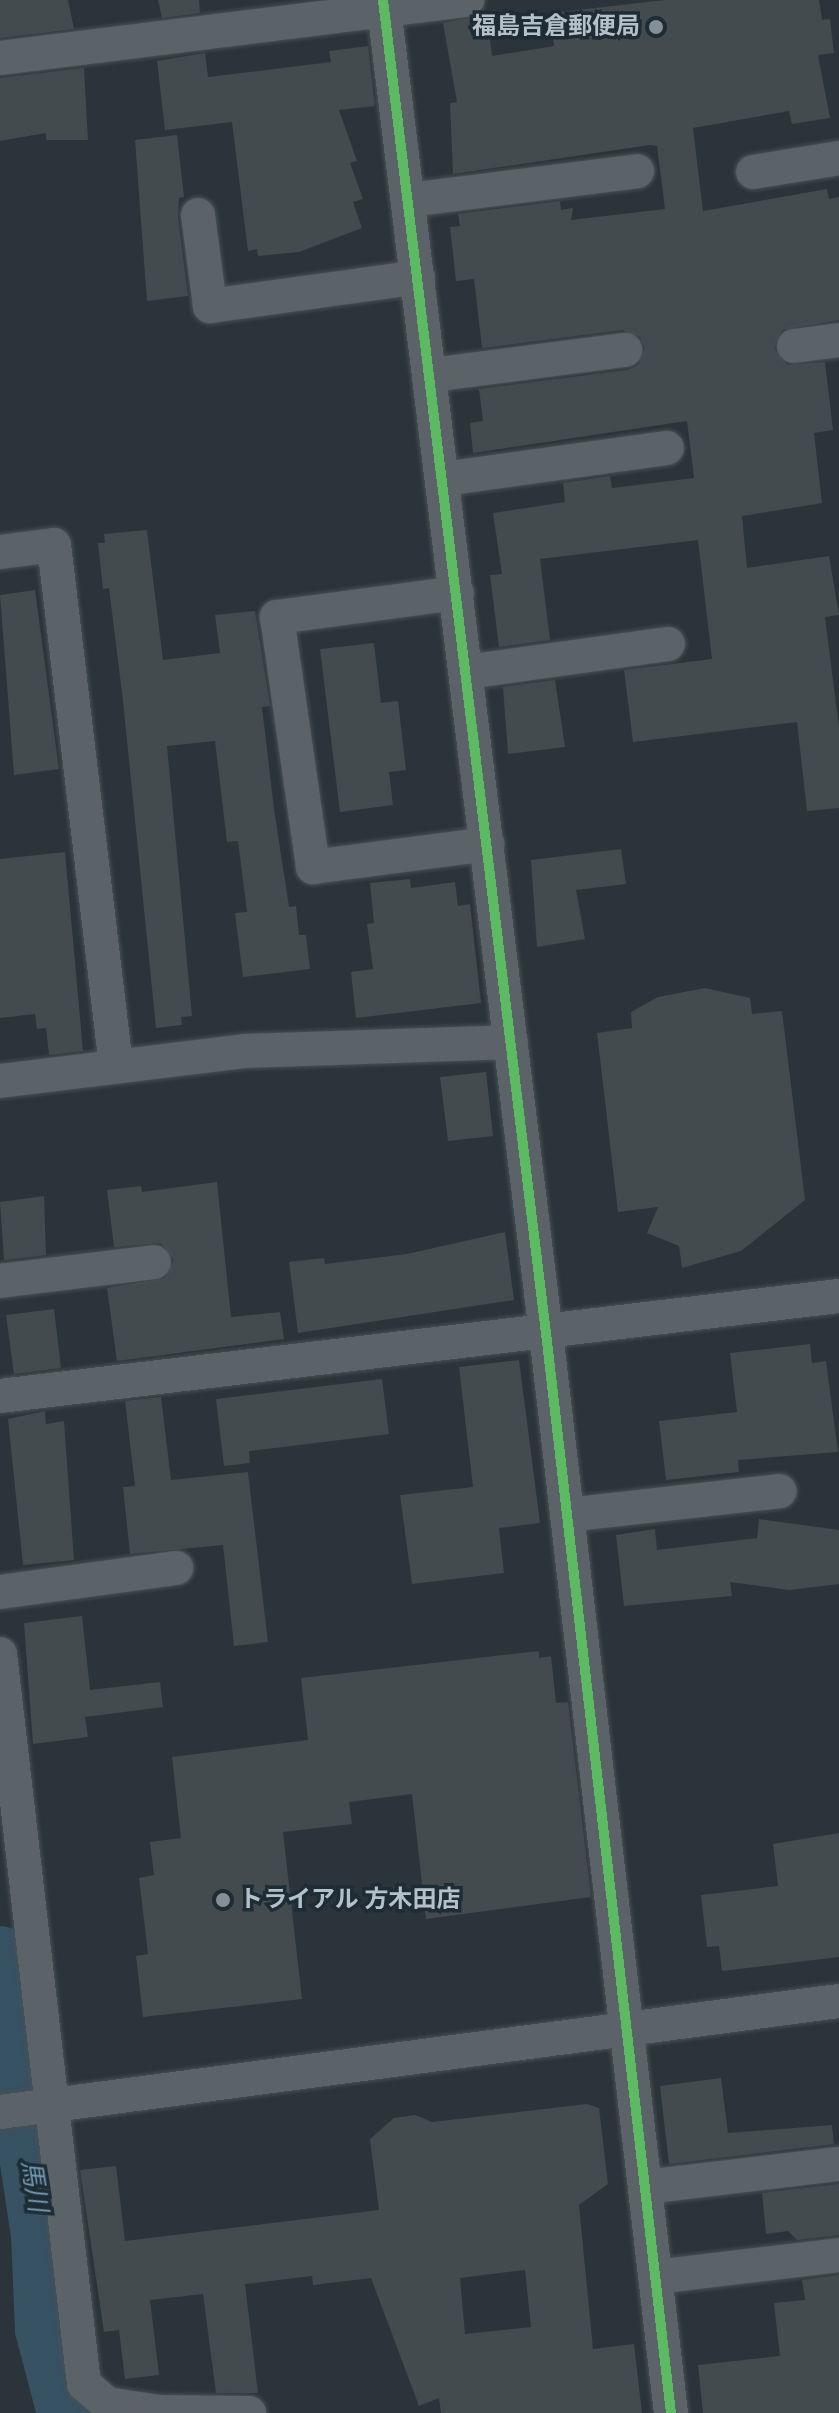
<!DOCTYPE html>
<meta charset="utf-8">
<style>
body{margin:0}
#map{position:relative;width:839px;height:2413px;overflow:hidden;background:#2a343a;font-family:"Fira Sans","Noto Sans JP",sans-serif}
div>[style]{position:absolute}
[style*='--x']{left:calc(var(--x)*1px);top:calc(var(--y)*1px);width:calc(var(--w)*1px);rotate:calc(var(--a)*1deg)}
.river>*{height:62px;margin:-31px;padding:0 31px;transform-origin:31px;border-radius:31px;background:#375263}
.building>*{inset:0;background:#434b4f}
.roads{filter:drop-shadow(0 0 2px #495054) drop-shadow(0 0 2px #495054)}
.minor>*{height:34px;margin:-17px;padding:0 17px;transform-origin:17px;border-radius:17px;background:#5b6268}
.cycleway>*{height:10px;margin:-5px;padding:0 5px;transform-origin:5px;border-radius:5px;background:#5cba63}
.dots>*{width:22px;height:22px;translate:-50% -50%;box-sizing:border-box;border:4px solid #1e2c35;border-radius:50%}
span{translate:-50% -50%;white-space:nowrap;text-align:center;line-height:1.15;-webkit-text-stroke:7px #1e2c35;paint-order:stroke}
.poi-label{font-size:24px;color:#b5c1ca;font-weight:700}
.right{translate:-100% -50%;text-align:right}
.left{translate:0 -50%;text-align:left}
.water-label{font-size:26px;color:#7598ae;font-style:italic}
</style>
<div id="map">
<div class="river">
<i style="--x:0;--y:1957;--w:280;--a:81.4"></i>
<i style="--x:42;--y:2234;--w:95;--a:87.6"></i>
<i style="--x:46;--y:2329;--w:87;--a:75.3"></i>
</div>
<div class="building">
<i style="clip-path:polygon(0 0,68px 0,74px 29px,0 38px)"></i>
<i style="clip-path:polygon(158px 0,199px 0,200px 13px,162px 18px)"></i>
<i style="clip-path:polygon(665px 0,819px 0,822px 20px,830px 19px,834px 53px,818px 55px,830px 118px,792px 124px,789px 111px,693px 128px,703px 211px,827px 189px,829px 199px,839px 197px,839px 320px,782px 330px,774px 348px,787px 365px,825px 362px,833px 430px,814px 433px,822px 503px,742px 516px,747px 568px,829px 556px,839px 615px,825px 617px,839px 728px,839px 808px,807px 811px,797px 722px,633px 742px,624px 670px,712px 659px,698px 540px,540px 559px,550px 640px,499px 647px,490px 575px,502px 574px,493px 513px,565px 502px,563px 483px,610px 476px,612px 488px,694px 478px,687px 421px,473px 453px,470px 423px,483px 421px,479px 389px,628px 370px,638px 365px,645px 348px,640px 337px,622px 330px,482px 348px,474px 279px,456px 281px,450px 227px,460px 226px,458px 214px,560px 201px,561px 210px,573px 208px,571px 220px,665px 209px,657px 146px,650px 145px,453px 174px,450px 103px,457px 102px,443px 23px,487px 14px,492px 56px,554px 46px,551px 19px,562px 18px,561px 12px)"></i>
<i style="clip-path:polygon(368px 46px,375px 106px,339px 110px,357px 161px,350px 163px,363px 199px,353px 202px,362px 228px,299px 252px,258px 256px,257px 249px,248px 251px,232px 122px,165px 130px,157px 61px,205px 53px,208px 77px,331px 62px,329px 51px)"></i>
<i style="clip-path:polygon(84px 68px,88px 140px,46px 140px,46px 133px,0 141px,0 78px)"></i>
<i style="clip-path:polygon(177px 135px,184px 197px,179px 198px,178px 218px,188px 296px,147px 301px,135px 140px)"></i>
<i style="clip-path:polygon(147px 530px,163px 660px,220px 653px,215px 615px,255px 611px,270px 706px,262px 707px,274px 809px,289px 907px,296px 906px,299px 935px,306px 935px,310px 969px,243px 977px,235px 913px,247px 912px,238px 841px,227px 842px,215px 741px,167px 746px,192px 1016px,181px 1017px,182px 1025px,156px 1028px,123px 701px,109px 588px,103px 589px,98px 543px,105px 543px,104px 534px)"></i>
<i style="clip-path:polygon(35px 590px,59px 769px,14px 775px,0 595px)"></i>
<i style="clip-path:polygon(374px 643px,381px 703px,398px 701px,406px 770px,389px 772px,393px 805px,340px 812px,320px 649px)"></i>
<i style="clip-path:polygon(555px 680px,565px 747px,508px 754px,503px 687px)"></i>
<i style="clip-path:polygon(621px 849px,626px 884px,576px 890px,585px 939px,537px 947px,531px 860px)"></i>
<i style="clip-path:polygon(65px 852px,83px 1051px,49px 1055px,46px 1028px,37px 1029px,35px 1014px,0 1018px,0 859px)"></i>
<i style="clip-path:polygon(410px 879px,411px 888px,455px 882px,458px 906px,470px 904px,481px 1003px,356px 1018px,351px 972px,373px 969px,367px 924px,374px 923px,370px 883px)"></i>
<i style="clip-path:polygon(705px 988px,750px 998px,752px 1014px,782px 1011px,805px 1200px,741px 1251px,682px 1268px,679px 1246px,647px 1233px,658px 1207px,618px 1212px,597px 1033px,632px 1028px,631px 1012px,658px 997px)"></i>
<i style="clip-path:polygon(486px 1072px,493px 1136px,448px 1141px,440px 1077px)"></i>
<i style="clip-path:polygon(217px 1182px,231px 1317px,280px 1312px,284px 1339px,117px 1361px,107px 1288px,165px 1278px,174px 1260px,161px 1243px,114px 1247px,107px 1190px,141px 1186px,142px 1192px)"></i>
<i style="clip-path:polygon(44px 1196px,46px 1255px,4px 1260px,0 1202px)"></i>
<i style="clip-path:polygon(505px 1232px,514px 1300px,298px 1333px,289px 1262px,324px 1258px,325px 1264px,407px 1254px)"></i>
<i style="clip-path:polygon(54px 1309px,61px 1368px,14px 1374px,6px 1315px)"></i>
<i style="clip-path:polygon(810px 1344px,812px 1363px,826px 1361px,838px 1452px,738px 1460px,739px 1472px,666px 1480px,659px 1421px,737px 1412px,730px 1353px)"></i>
<i style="clip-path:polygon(519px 1360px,540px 1523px,499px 1528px,504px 1573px,412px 1584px,400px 1495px,473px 1487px,459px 1367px)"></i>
<i style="clip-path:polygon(382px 1379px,389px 1434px,249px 1451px,250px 1463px,224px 1466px,216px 1399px)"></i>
<i style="clip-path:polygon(161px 1397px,171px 1480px,248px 1472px,268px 1642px,234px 1646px,223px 1545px,130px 1554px,123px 1487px,135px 1486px,125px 1401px)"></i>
<i style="clip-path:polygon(45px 1411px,46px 1424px,64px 1421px,74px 1560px,23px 1565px,8px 1419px)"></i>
<i style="clip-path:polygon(759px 1519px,839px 1530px,839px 1584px,789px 1590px,730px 1582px,732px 1596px,624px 1606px,616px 1535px,655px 1529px,657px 1550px,757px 1538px)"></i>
<i style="clip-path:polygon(82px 1616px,90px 1690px,160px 1682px,163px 1707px,85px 1717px,88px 1737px,33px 1744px,24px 1623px)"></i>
<i style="clip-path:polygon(539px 1651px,539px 1658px,551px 1656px,556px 1703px,568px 1702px,591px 1897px,426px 1919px,412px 1794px,349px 1802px,352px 1824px,283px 1832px,302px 1999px,143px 2017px,136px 1956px,148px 1954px,139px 1878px,154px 1875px,150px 1842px,181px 1838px,172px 1757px,308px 1740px,301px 1678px)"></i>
<i style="clip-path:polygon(839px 1833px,839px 1957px,722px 1971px,719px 1946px,707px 1947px,701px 1895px,778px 1886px,773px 1844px)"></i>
<i style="clip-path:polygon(721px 2078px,728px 2133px,832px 2125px,834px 2144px,669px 2164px,660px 2086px)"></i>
<i style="clip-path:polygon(evenodd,587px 2104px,599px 2108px,608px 2184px,579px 2205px,593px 2349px,634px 2344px,642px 2413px,441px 2413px,439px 2398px,419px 2406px,371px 2278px,313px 2285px,312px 2276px,245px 2284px,258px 2393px,216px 2393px,203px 2294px,150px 2300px,159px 2375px,125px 2379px,119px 2330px,104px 2332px,80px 2170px,116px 2166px,125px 2241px,379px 2210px,370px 2139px,394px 2118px,415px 2115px,432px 2122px,587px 2104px,525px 2270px,531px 2327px,465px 2334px,460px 2278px,525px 2270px)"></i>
<i style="clip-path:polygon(839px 2184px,839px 2235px,797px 2240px,788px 2231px,766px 2234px,762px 2193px)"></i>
<i style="clip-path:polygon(839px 2275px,839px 2413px,703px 2413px,698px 2365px,780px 2356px,774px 2303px,805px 2300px,802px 2280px)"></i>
</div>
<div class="roads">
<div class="minor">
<i style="--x:383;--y:0;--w:1343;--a:83.03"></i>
<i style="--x:546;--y:1333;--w:1087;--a:83.4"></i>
<i style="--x:0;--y:58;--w:471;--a:-7.1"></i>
<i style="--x:753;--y:172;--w:87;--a:-9.2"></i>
<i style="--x:409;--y:200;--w:230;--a:-7.2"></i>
<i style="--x:198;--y:215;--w:92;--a:82.5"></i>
<i style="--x:210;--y:306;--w:210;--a:-7.9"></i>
<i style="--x:794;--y:346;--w:45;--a:-7.6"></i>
<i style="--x:432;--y:375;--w:195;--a:-7.4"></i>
<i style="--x:443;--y:479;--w:226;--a:-7.9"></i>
<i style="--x:0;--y:552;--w:54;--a:-7.4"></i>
<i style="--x:54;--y:545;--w:525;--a:83.21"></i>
<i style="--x:457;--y:593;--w:182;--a:172.4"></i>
<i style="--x:277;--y:617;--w:253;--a:81.8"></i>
<i style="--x:313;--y:867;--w:176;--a:-7.5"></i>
<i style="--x:466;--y:672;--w:204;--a:-7.9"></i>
<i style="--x:0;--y:1081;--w:246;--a:-7"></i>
<i style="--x:244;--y:1051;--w:267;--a:-1.9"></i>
<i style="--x:0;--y:1281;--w:155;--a:-7"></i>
<i style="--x:0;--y:1396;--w:845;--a:-6.8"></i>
<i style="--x:567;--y:1515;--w:214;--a:-6.4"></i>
<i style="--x:0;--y:1592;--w:178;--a:-7.8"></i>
<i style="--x:0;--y:1654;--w:735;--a:83.44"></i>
<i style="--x:84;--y:2384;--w:30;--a:41"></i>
<i style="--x:107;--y:2404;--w:53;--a:8.7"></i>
<i style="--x:159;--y:2412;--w:90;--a:0.6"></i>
<i style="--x:0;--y:2112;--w:846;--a:-7.54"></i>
<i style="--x:645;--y:2187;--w:195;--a:-6.8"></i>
<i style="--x:655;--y:2277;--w:185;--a:-6.8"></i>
</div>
</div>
<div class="cycleway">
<i style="--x:383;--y:0;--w:1343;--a:83.03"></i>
<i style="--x:546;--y:1333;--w:1087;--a:83.4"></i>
</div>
<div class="dots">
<i style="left:656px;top:27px;background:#849098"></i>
<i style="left:223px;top:1900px;background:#849098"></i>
</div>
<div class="poi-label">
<span class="right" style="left:640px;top:27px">福島吉倉郵便局</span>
<span class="left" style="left:239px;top:1900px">トライアル 方木田店</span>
</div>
<div class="water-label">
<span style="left:34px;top:2186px;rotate:81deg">馬川</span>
</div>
</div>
